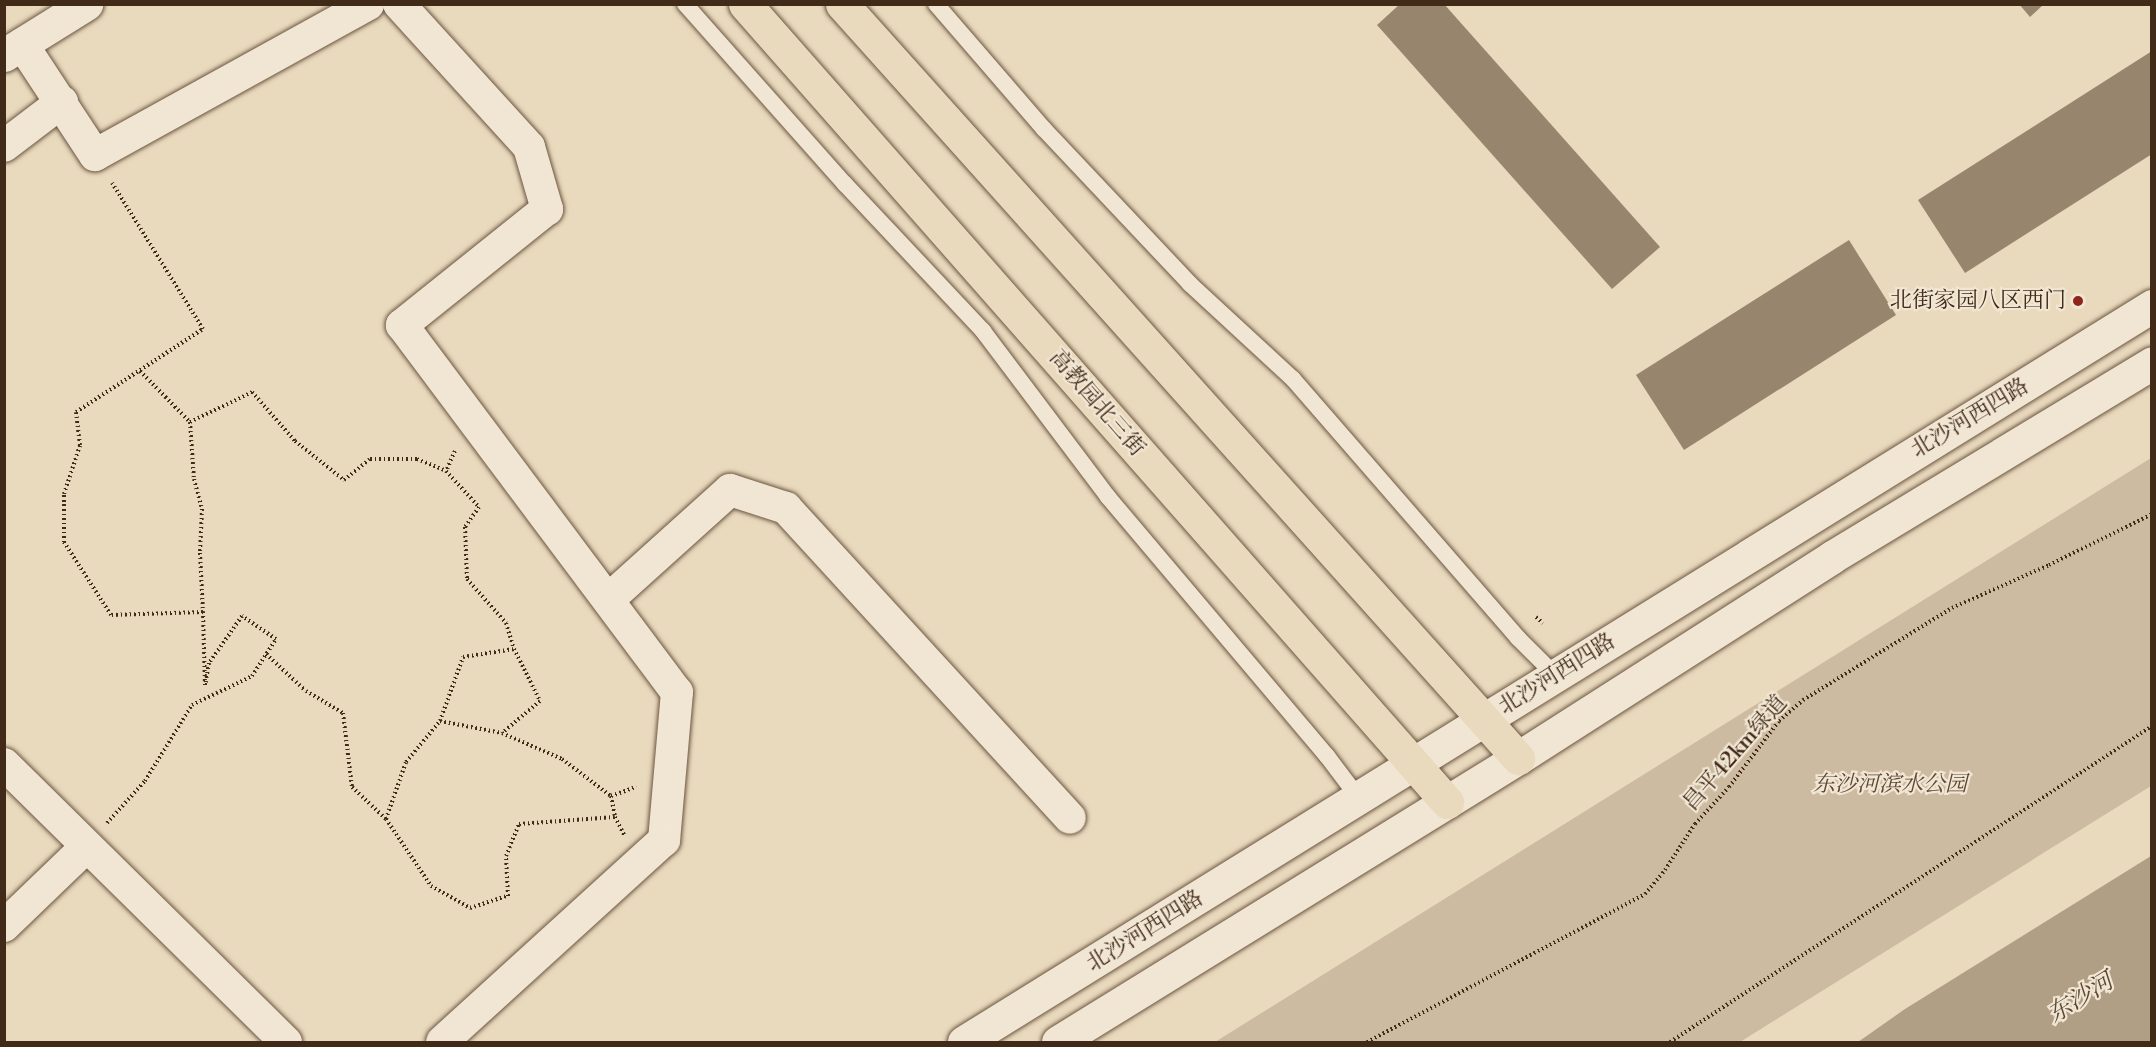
<!DOCTYPE html>
<meta charset="utf-8">
<style>
body{margin:0}
#map{position:relative;width:2156px;height:1047px;overflow:hidden;background:#e9d9bd;font-family:"Libre Bodoni","Noto Serif SC",serif}
div>[style]{position:absolute}
[style*='--x']{left:calc(var(--x)*1px);top:calc(var(--y)*1px);width:calc(var(--w)*1px);rotate:calc(var(--a)*1deg)}
.green>*{inset:0;background:#ccbba1}
.water>*{inset:0;background:#b09e85}
.building>*{inset:0;background:#98856d}
.path>*{height:4px;margin-top:-2px;transform-origin:0;background:repeating-linear-gradient(90deg,#412a17 0 1.5px,transparent 0 4.5px)}
.roads{filter:drop-shadow(0 0 2px #6b5640) drop-shadow(0 0 2px #6b5640)}
.lane>*{height:16px;margin:-8px;padding:0 8px;transform-origin:8px;border-radius:8px;background:#f1e6d4}
.street>*{height:32px;margin:-16px;padding:0 16px;transform-origin:16px;border-radius:16px;background:#f1e6d4}
.secondary>*{height:33px;margin:-16.5px;padding:0 16.5px;transform-origin:16.5px;border-radius:16.5px;background:#f1e6d4}
.primary>*{height:33px;margin:-16.5px;padding:0 16.5px;transform-origin:16.5px;border-radius:16.5px;background:#e9d9bd}
.dots>*{width:16px;height:16px;translate:-50% -50%;box-sizing:border-box;border:3px solid #f1e6d4;border-radius:50%}
span{translate:-50% -50%;white-space:nowrap;text-align:center;line-height:1.15;-webkit-text-stroke:4.5px #f1e6d4;paint-order:stroke}
.poi-label{font-size:22px;color:#412a17}
.right{translate:-100% -50%;text-align:right}
.street-label{font-size:22px;color:#412a17}
.park-label{font-size:22px;color:#5d4733;font-style:italic}
.water-label{font-size:24px;color:#5d4732;font-style:italic}
.frame{position:absolute;inset:0;border:6px solid #412a17;pointer-events:none}
</style>
<div id="map">
<div class="green">
<i style="clip-path:polygon(2151px 458px,2151px 786px,1740px 1042px,1215px 1042px)"></i>
</div>
<div class="water">
<i style="clip-path:polygon(2151px 856px,2151px 1042px,1858px 1042px,1905px 1009px)"></i>
</div>
<div class="building">
<i style="clip-path:polygon(1400px 4px,1444px 4px,1660px 247px,1612px 289px,1377px 25px)"></i>
<i style="clip-path:polygon(2019px 4px,2044px 4px,2030px 17px)"></i>
<i style="clip-path:polygon(2152px 51px,2152px 154px,1965px 273px,1918px 200px)"></i>
<i style="clip-path:polygon(1849px 240px,1896px 315px,1684px 450px,1636px 375px)"></i>
</div>
<div class="path">
<i style="--x:140;--y:371;--w:71;--a:45.6"></i>
<i style="--x:190;--y:422;--w:69;--a:-25.8"></i>
<i style="--x:252;--y:392;--w:65;--a:48.7"></i>
<i style="--x:295;--y:441;--w:63;--a:38.5"></i>
<i style="--x:344;--y:480;--w:33;--a:-39"></i>
<i style="--x:370;--y:459;--w:47;--a:0"></i>
<i style="--x:417;--y:459;--w:31;--a:22"></i>
<i style="--x:190;--y:422;--w:57;--a:86"></i>
<i style="--x:194;--y:479;--w:31;--a:75"></i>
<i style="--x:202;--y:509;--w:44;--a:92.6"></i>
<i style="--x:200;--y:553;--w:59;--a:87.1"></i>
<i style="--x:455;--y:451;--w:22;--a:114"></i>
<i style="--x:446;--y:471;--w:49;--a:47.5"></i>
<i style="--x:479;--y:507;--w:24;--a:125"></i>
<i style="--x:465;--y:527;--w:52;--a:87.8"></i>
<i style="--x:467;--y:579;--w:59;--a:48.4"></i>
<i style="--x:506;--y:623;--w:27;--a:73"></i>
<i style="--x:514;--y:649;--w:58;--a:63.4"></i>
<i style="--x:540;--y:701;--w:50;--a:139.9"></i>
<i style="--x:1536;--y:617;--w:9;--a:41"></i>
<i style="--x:266;--y:654;--w:54;--a:42.8"></i>
<i style="--x:306;--y:691;--w:43;--a:30.7"></i>
<i style="--x:343;--y:713;--w:75;--a:83.1"></i>
<i style="--x:352;--y:787;--w:47;--a:43.3"></i>
<i style="--x:386;--y:819;--w:60;--a:-70.7"></i>
<i style="--x:406;--y:762;--w:53;--a:-50.3"></i>
<i style="--x:440;--y:721;--w:63;--a:11"></i>
<i style="--x:502;--y:733;--w:65;--a:23.4"></i>
<i style="--x:562;--y:759;--w:61;--a:37.1"></i>
<i style="--x:611;--y:796;--w:27;--a:-20"></i>
<i style="--x:440;--y:721;--w:68;--a:-70.2"></i>
<i style="--x:463;--y:657;--w:52;--a:-8.9"></i>
<i style="--x:611;--y:796;--w:21;--a:79"></i>
<i style="--x:386;--y:819;--w:81;--a:56.1"></i>
<i style="--x:431;--y:886;--w:45;--a:29.4"></i>
<i style="--x:470;--y:908;--w:40;--a:-18"></i>
<i style="--x:508;--y:896;--w:40;--a:-92.9"></i>
<i style="--x:506;--y:856;--w:35;--a:-68"></i>
<i style="--x:519;--y:824;--w:96;--a:-4.2"></i>
<i style="--x:615;--y:817;--w:20;--a:63"></i>
<i style="--x:107;--y:823;--w:57;--a:-47.9"></i>
<i style="--x:145;--y:781;--w:89;--a:-58.3"></i>
<i style="--x:192;--y:705;--w:67;--a:-25.8"></i>
<i style="--x:252;--y:676;--w:44;--a:-57"></i>
<i style="--x:276;--y:639;--w:41;--a:-145.9"></i>
<i style="--x:242;--y:616;--w:57;--a:125.1"></i>
<i style="--x:209;--y:663;--w:22;--a:100"></i>
<i style="--x:205;--y:685;--w:73;--a:-91.6"></i>
<i style="--x:203;--y:612;--w:92;--a:178.1"></i>
<i style="--x:111;--y:615;--w:87;--a:-122.8"></i>
<i style="--x:64;--y:542;--w:48;--a:-90"></i>
<i style="--x:64;--y:494;--w:52;--a:-71.9"></i>
<i style="--x:80;--y:445;--w:33;--a:-97"></i>
<i style="--x:76;--y:412;--w:152;--a:-33.2"></i>
<i style="--x:203;--y:329;--w:172;--a:-121.9"></i>
<i style="--x:1367;--y:1042;--w:315;--a:-28"></i>
<i style="--x:1645;--y:894;--w:31;--a:-50"></i>
<i style="--x:1665;--y:870;--w:55;--a:-56.9"></i>
<i style="--x:1695;--y:824;--w:50;--a:-47.4"></i>
<i style="--x:1729;--y:787;--w:83;--a:-52.9"></i>
<i style="--x:1779;--y:721;--w:32;--a:-41"></i>
<i style="--x:1803;--y:700;--w:175;--a:-31.7"></i>
<i style="--x:1952;--y:608;--w:106;--a:-23.9"></i>
<i style="--x:2049;--y:565;--w:115;--a:-26.3"></i>
<i style="--x:1670;--y:1042;--w:576;--a:-33.25"></i>
</div>
<div class="roads">
<div class="lane">
<i style="--x:685;--y:4;--w:241;--a:48.4"></i>
<i style="--x:845;--y:184;--w:202;--a:46.8"></i>
<i style="--x:983;--y:331;--w:208;--a:53"></i>
<i style="--x:1108;--y:497;--w:339;--a:49.8"></i>
<i style="--x:1327;--y:756;--w:51;--a:52.9"></i>
<i style="--x:936;--y:4;--w:165;--a:49.2"></i>
<i style="--x:1044;--y:129;--w:213;--a:46.7"></i>
<i style="--x:1190;--y:284;--w:140;--a:42.7"></i>
<i style="--x:1293;--y:379;--w:343;--a:49"></i>
<i style="--x:1518;--y:638;--w:52;--a:45"></i>
</div>
<div class="street">
<i style="--x:399;--y:4;--w:193;--a:47.7"></i>
<i style="--x:529;--y:147;--w:65;--a:73.8"></i>
<i style="--x:547;--y:209;--w:186;--a:141.3"></i>
<i style="--x:402;--y:325;--w:459;--a:53.2"></i>
<i style="--x:677;--y:692;--w:149;--a:95"></i>
<i style="--x:664;--y:840;--w:300;--a:137.7"></i>
<i style="--x:22;--y:44;--w:133;--a:56.7"></i>
<i style="--x:95;--y:155;--w:312;--a:-28.9"></i>
<i style="--x:4;--y:146;--w:73;--a:-37.2"></i>
<i style="--x:609;--y:599;--w:163;--a:-42"></i>
<i style="--x:730;--y:490;--w:59;--a:17.8"></i>
<i style="--x:786;--y:508;--w:420;--a:47.5"></i>
<i style="--x:4;--y:764;--w:396;--a:44.6"></i>
<i style="--x:4;--y:926;--w:115;--a:-43.9"></i>
</div>
<div class="secondary">
<i style="--x:4;--y:55;--w:97;--a:-31.9"></i>
<i style="--x:964;--y:1042;--w:1398;--a:-31.78"></i>
<i style="--x:1058;--y:1042;--w:541;--a:-31.69"></i>
<i style="--x:1518;--y:758;--w:373;--a:-32.6"></i>
<i style="--x:1832;--y:557;--w:374;--a:-31.2"></i>
</div>
<div class="primary">
<i style="--x:745;--y:4;--w:1063;--a:48.66"></i>
<i style="--x:842;--y:4;--w:1013;--a:48.12"></i>
</div>
</div>
<div class="dots">
<i style="left:2078px;top:301px;background:#8f2418"></i>
</div>
<div class="poi-label">
<span class="right" style="left:2066px;top:301px">北街家园八区西门</span>
</div>
<div class="street-label">
<span style="left:1097px;top:403px;rotate:49deg">高教园北三街</span>
<span style="left:1970px;top:418px;rotate:-31deg">北沙河西四路</span>
<span style="left:1557px;top:674px;rotate:-32deg">北沙河西四路</span>
<span style="left:1735px;top:753px;rotate:-49deg">昌平42km绿道</span>
<span style="left:1145px;top:931px;rotate:-32deg">北沙河西四路</span>
</div>
<div class="park-label">
<span style="left:1890px;top:785px">东沙河滨水公园</span>
</div>
<div class="water-label">
<span style="left:2081px;top:999px;rotate:-32deg">东沙河</span>
</div>
<div class="frame"></div>
</div>
